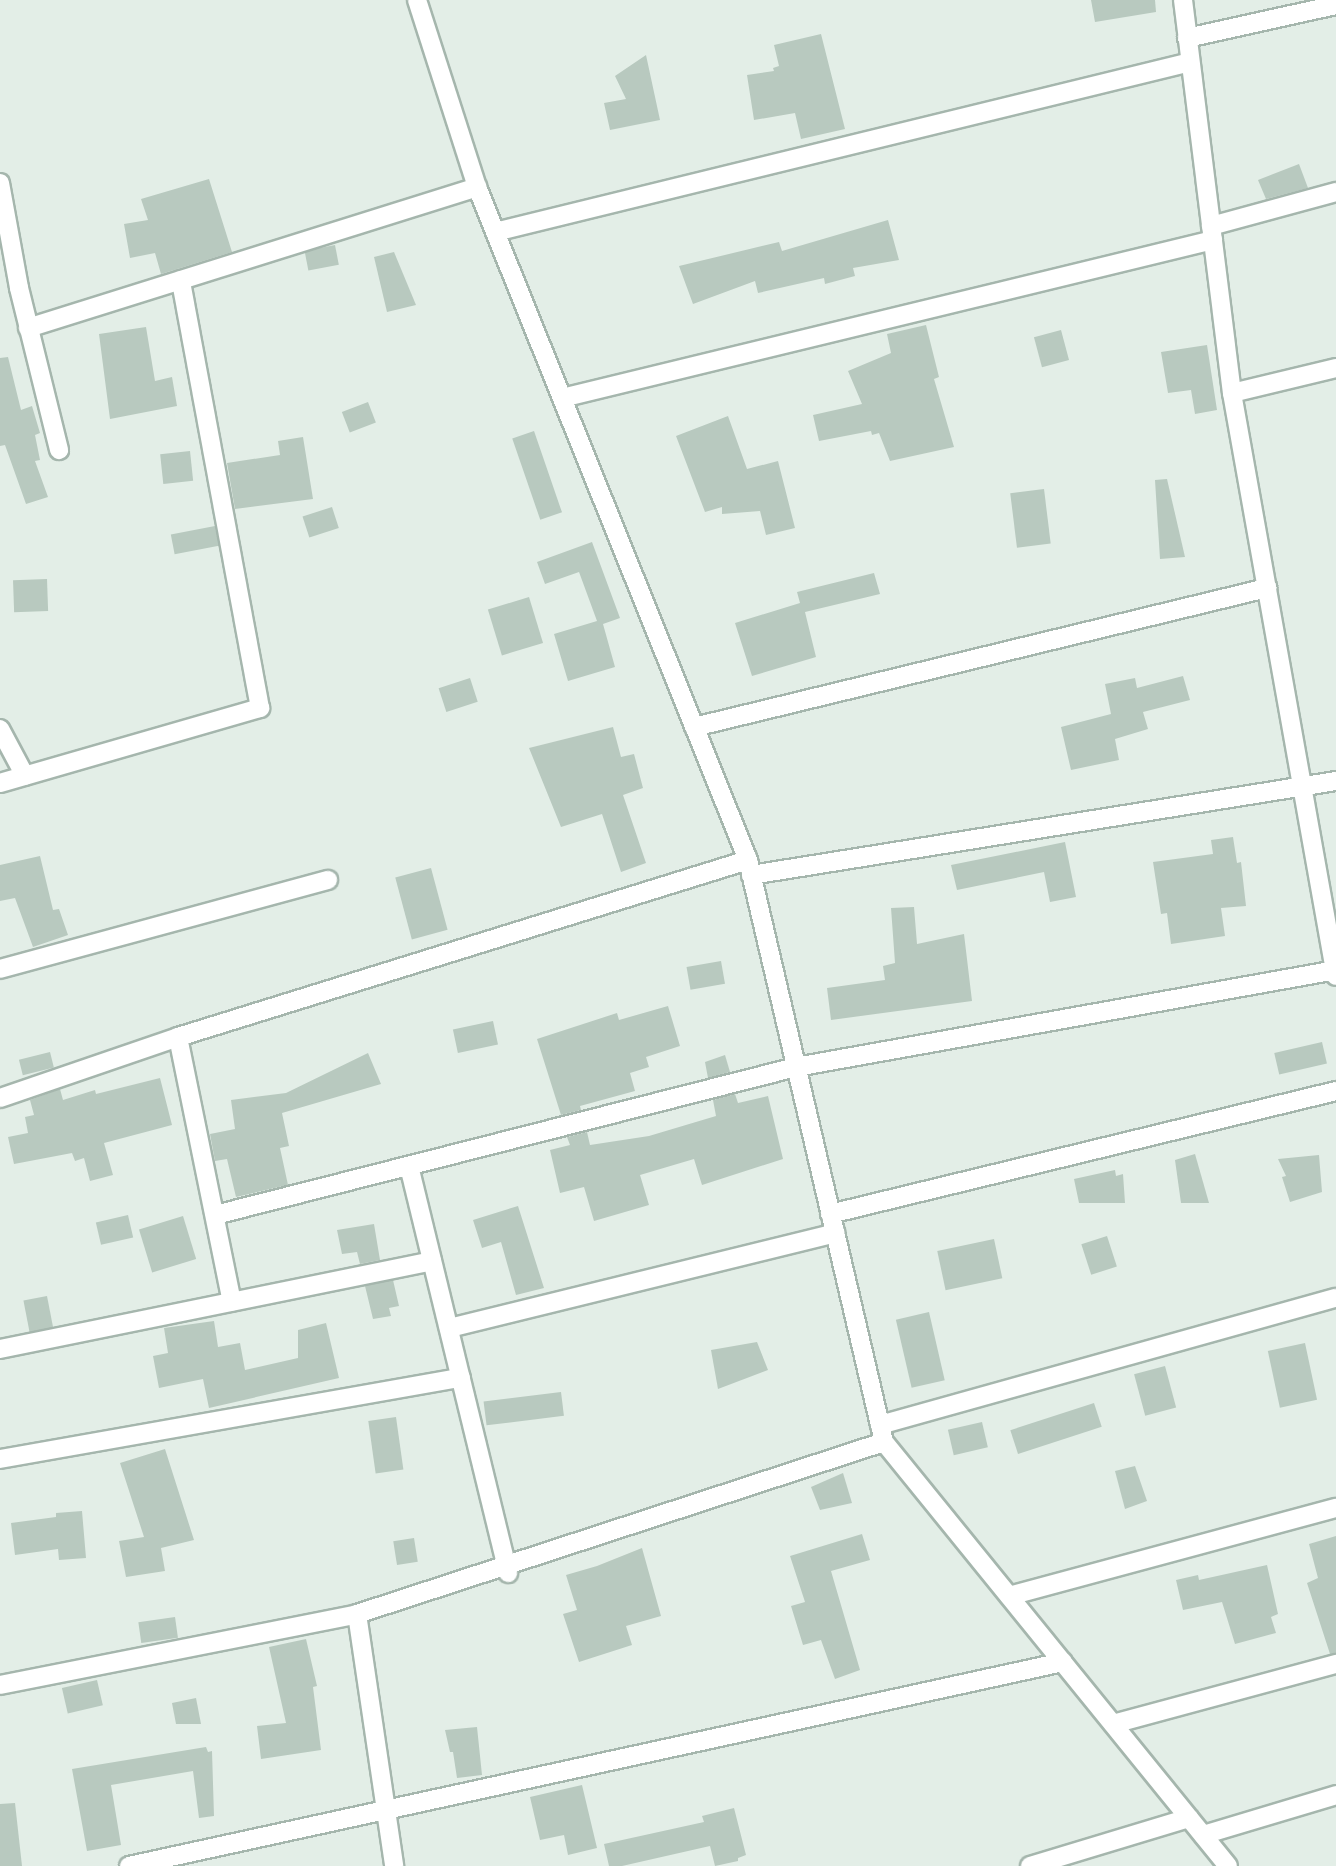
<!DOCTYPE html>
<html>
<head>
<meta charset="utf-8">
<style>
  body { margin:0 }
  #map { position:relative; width:1336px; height:1866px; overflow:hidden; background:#e3eee7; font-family:"Source Sans 3",sans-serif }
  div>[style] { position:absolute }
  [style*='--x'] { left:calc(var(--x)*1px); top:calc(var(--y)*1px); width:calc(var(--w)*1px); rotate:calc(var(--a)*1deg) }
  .building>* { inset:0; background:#b8c9bf; transform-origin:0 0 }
  .roads { filter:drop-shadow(2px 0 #a5b6ad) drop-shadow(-2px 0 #a5b6ad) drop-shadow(0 2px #a5b6ad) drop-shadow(0 -2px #a5b6ad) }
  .street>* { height:18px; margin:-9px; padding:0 9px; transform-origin:9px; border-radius:9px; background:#fff }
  span { translate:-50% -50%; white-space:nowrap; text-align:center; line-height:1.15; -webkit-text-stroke:4.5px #f4faf6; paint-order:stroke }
</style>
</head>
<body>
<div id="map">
  <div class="building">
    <div style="clip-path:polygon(1091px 0,1155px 0,1156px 12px,1095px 22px)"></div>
    <div style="clip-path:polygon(821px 34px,845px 129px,801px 139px,795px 113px,754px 120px,747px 75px,774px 71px,773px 68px,779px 66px,774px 45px)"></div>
    <div style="clip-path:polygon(646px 55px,660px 120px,610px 130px,604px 103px,626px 99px,615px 76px)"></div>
    <div style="clip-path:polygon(1299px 164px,1308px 188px,1266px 199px,1258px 180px)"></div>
    <div style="clip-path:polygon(209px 179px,232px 252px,161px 274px,155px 253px,130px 258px,124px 224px,148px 220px,141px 199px)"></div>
    <div style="clip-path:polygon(888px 220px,899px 260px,853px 268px,855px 276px,825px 284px,824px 278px,758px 293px,755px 281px,693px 304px,679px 266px,779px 242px,782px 251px)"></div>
    <div style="left:335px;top:245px;width:20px;height:31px;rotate:79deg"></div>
    <div style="clip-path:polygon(394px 252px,416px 305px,387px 312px,374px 257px)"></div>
    <div style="clip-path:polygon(926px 325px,939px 377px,934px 379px,954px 447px,890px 461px,879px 433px,872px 435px,871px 431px,819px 441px,813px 415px,862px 404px,848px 371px,891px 353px,887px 334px)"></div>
    <div style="clip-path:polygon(146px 327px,155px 381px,172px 377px,177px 406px,110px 419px,99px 334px)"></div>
    <div style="left:1061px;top:330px;width:31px;height:28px;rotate:75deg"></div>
    <div style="clip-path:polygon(1207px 345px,1217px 410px,1195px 414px,1191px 390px,1168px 393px,1161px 352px)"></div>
    <div style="clip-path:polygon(8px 357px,21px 410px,32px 406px,40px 433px,35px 435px,40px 460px,35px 461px,48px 497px,26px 504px,5px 445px,0 446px,0 358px)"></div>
    <div style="left:368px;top:402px;width:22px;height:28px;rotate:69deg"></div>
    <div style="clip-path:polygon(728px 416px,747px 469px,778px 461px,795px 528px,766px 535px,760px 511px,722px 514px,722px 507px,705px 512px,676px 436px)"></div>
    <div style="left:534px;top:431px;width:86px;height:23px;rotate:71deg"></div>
    <div style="clip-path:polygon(303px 437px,313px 499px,235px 509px,227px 463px,280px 455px,278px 441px)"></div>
    <div style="left:190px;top:451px;width:30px;height:30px;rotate:84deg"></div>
    <div style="clip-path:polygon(1167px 479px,1185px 557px,1160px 559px,1155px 480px)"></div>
    <div style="left:1044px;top:489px;width:55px;height:34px;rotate:83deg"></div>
    <div style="left:332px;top:507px;width:22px;height:31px;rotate:72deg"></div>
    <div style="left:215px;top:526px;width:20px;height:45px;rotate:79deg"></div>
    <div style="clip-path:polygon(592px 542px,620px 618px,603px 624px,615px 667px,568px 681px,554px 634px,597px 621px,579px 572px,545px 584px,537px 562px)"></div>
    <div style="clip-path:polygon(874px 573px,880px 594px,805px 612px,816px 657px,752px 676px,735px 623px,800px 603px,797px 592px)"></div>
    <div style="left:47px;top:579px;width:32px;height:34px;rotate:88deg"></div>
    <div style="left:529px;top:597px;width:48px;height:43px;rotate:73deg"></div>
    <div style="clip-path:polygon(1183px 676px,1190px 700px,1143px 712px,1148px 729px,1115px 739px,1119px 760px,1071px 770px,1061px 727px,1111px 714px,1105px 684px,1135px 678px,1137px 688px)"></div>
    <div style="left:470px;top:678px;width:25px;height:33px;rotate:72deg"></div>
    <div style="clip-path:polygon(613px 727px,621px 757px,634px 754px,643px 788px,623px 795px,646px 863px,621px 872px,602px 814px,561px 827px,529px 748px)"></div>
    <div style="clip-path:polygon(1233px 837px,1237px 863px,1241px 862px,1246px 906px,1221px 908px,1225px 936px,1171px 944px,1167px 913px,1161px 914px,1153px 862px,1213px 854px,1211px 840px)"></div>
    <div style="clip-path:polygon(1065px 842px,1076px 897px,1050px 902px,1044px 872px,957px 890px,951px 865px)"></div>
    <div style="clip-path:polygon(40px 856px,53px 910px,59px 909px,68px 935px,33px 947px,15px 898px,0 901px,0 865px)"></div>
    <div style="left:431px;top:868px;width:64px;height:37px;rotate:75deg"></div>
    <div style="clip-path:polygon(914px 907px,917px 944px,964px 934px,972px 1001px,831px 1020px,827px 988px,885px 980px,883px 966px,895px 963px,891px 908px)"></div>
    <div style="left:721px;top:961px;width:23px;height:35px;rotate:80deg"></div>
    <div style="clip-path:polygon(668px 1006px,680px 1046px,646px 1057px,649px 1067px,630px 1073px,635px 1091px,580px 1106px,581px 1110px,561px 1115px,537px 1039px,617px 1013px,619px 1020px)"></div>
    <div style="left:493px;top:1021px;width:24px;height:41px;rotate:78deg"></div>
    <div style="left:1322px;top:1042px;width:22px;height:49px;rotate:77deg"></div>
    <div style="left:50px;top:1052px;width:16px;height:32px;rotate:76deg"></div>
    <div style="clip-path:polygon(368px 1053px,381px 1084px,282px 1113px,289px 1146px,280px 1148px,288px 1185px,236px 1197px,227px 1159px,215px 1161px,210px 1134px,235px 1129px,231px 1100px,286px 1093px)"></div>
    <div style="clip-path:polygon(725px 1055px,730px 1072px,708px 1078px,705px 1062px)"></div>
    <div style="clip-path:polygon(160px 1078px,172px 1125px,104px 1143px,113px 1175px,90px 1181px,84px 1158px,75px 1161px,72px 1153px,14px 1164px,8px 1137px,28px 1133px,25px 1117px,34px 1115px,30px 1100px,60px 1089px,63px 1100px,95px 1090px,96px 1094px)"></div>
    <div style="clip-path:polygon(735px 1094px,738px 1103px,768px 1096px,783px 1159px,702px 1185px,694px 1159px,640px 1175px,649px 1205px,594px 1221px,584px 1187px,560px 1193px,550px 1150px,570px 1145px,567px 1137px,587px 1132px,590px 1145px,649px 1136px,716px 1116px,713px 1100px)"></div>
    <div style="clip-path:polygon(1195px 1154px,1209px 1203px,1181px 1203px,1175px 1160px)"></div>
    <div style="clip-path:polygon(1319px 1155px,1322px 1192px,1290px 1202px,1282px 1177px,1286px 1176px,1278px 1159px)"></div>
    <div style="clip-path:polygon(1115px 1170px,1116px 1176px,1123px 1174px,1125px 1203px,1079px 1203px,1074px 1179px)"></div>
    <div style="clip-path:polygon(518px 1206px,544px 1288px,516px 1295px,501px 1242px,482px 1248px,473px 1220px)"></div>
    <div style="left:128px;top:1215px;width:23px;height:33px;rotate:77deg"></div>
    <div style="left:183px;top:1216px;width:45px;height:46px;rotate:73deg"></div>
    <div style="clip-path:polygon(374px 1224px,380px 1260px,360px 1264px,357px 1252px,342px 1254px,337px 1230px)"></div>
    <div style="left:1107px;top:1236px;width:32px;height:27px;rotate:72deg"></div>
    <div style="left:994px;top:1239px;width:40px;height:58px;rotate:78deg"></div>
    <div style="clip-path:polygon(393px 1280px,399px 1306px,389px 1308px,391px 1316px,373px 1319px,365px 1286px)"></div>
    <div style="left:47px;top:1296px;width:32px;height:24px;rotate:79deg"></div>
    <div style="left:929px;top:1312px;width:70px;height:34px;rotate:77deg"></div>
    <div style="clip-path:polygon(214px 1321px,218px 1347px,240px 1343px,245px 1370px,298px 1358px,298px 1330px,326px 1323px,339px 1378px,209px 1408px,203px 1379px,159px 1388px,153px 1356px,168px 1353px,164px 1328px)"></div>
    <div style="clip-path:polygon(757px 1342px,768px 1370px,718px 1389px,711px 1350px)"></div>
    <div style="left:1305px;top:1343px;width:58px;height:38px;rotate:78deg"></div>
    <div style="left:1165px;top:1366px;width:43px;height:32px;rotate:75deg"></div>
    <div style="left:561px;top:1392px;width:24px;height:78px;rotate:83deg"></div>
    <div style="left:1094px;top:1403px;width:25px;height:88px;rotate:72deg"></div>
    <div style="left:396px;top:1417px;width:53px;height:28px;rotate:82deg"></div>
    <div style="left:982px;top:1422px;width:26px;height:35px;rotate:77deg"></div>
    <div style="clip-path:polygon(165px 1449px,194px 1540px,161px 1548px,165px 1571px,126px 1577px,119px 1541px,144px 1537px,120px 1463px)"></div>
    <div style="clip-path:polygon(1135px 1466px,1147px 1501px,1125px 1509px,1115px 1471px)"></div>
    <div style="clip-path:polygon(843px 1473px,852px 1503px,820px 1510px,811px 1487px)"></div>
    <div style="clip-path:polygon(82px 1511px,86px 1558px,59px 1560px,58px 1549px,15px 1555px,11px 1523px,56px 1517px,56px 1513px)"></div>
    <div style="clip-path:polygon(862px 1534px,870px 1560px,831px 1571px,860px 1670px,835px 1679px,821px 1640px,803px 1645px,791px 1606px,805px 1602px,790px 1556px)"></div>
    <div style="clip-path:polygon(1336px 1536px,1336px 1653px,1330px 1654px,1307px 1583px,1318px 1578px,1309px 1544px)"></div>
    <div style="left:414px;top:1538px;width:24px;height:21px;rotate:81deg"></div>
    <div style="clip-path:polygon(642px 1548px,661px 1616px,626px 1626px,632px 1645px,579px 1662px,563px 1614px,577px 1610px,566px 1575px,597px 1566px)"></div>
    <div style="clip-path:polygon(1267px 1565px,1278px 1614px,1271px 1617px,1276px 1633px,1235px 1644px,1222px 1602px,1183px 1610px,1176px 1580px,1198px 1575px,1199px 1580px)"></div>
    <div style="left:175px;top:1617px;width:21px;height:37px;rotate:82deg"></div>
    <div style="clip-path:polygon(306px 1639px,317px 1686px,313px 1687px,321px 1750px,261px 1759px,257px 1726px,286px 1723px,269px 1647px)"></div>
    <div style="left:97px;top:1680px;width:26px;height:36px;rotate:77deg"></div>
    <div style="clip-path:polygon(196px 1698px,201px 1724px,176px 1724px,172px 1703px)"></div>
    <div style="clip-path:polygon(477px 1727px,482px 1775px,457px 1778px,453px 1752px,450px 1752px,445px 1730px)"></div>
    <div style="clip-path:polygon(206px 1747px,208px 1752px,212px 1751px,214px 1816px,199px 1818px,193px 1771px,111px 1785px,121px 1845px,87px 1851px,72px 1769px)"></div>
    <div style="clip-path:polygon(582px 1785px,597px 1848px,568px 1855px,564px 1835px,540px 1840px,530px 1797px)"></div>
    <div style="clip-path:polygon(15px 1803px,22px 1866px,0 1866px,0 1804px)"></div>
    <div style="clip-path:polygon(734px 1808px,746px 1855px,738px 1858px,738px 1861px,715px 1866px,710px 1846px,622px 1866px,609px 1866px,604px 1844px,704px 1822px,702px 1816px)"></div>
  </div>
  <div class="roads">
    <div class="street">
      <div style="--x:417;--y:0;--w:196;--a:72.2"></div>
      <div style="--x:477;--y:187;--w:726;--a:68.07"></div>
      <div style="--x:1183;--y:0;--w:396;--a:82.9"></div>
      <div style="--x:1232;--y:393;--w:592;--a:79.89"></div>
      <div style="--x:1187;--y:38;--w:153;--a:-12.5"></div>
      <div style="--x:0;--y:183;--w:107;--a:79.7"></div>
      <div style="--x:19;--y:288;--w:167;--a:76.1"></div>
      <div style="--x:1211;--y:226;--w:130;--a:-15.2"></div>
      <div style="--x:495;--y:232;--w:715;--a:-13.74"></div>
      <div style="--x:28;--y:328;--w:471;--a:-17.4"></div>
      <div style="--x:1232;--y:393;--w:107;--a:-13.5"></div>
      <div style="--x:562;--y:398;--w:670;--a:-13.64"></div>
      <div style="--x:694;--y:727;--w:590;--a:-13.64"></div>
      <div style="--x:0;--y:729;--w:53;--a:62"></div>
      <div style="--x:0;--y:783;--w:271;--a:-16.1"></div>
      <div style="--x:260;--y:708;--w:435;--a:-100.5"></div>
      <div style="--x:751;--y:875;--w:593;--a:-9.13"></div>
      <div style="--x:0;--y:969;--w:340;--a:-15.2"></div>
      <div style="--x:178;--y:1037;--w:270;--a:78.5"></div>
      <div style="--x:0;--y:1098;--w:188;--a:-18.9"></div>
      <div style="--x:178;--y:1037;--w:597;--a:-17.25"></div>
      <div style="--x:748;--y:860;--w:598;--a:76.85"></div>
      <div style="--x:884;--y:1442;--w:546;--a:50.95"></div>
      <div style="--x:409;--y:1166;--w:419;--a:76.3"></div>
      <div style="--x:830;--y:1214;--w:521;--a:-13.66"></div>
      <div style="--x:215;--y:1215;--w:600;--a:-14.29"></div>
      <div style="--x:796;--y:1067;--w:549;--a:-10.18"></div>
      <div style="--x:449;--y:1328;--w:398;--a:-13.8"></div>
      <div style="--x:0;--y:1349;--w:441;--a:-11.5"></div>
      <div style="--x:880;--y:1425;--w:473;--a:-15.6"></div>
      <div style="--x:0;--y:1459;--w:468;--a:-10"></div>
      <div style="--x:1009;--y:1596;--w:339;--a:-15.1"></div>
      <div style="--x:357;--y:1614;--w:255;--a:81.6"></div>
      <div style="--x:0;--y:1685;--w:364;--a:-11.2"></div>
      <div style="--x:357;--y:1614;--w:554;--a:-18.08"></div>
      <div style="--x:1113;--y:1724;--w:231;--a:-15.1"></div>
      <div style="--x:1203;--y:1835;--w:139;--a:-16.7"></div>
      <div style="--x:129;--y:1866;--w:956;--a:-12.32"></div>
      <div style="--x:1030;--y:1866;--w:166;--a:-16.8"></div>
    </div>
  </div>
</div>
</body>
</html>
